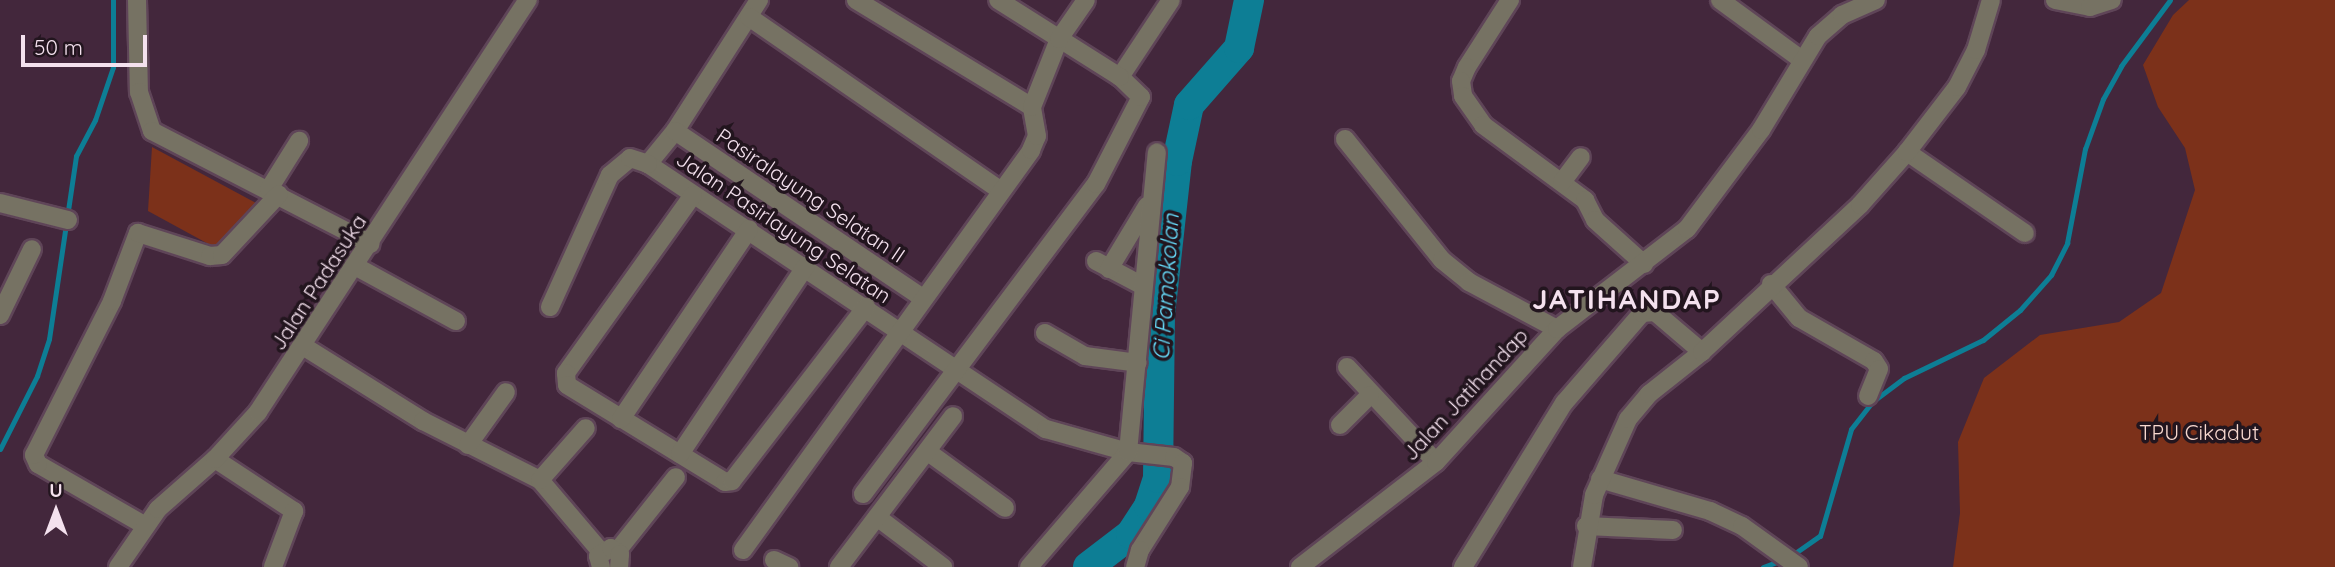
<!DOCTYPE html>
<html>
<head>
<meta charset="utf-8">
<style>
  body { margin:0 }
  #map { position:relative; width:2335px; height:567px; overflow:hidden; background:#43273c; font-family:Quicksand,sans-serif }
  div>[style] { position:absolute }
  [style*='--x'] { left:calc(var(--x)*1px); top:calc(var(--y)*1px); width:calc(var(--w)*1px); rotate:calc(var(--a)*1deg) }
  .green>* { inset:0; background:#7c311a }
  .stream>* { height:5px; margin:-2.5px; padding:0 2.5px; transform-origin:2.5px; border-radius:2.5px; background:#0d7e95 }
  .river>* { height:30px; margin:-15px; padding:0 15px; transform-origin:15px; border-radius:15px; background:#0d7e95 }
  .roads { filter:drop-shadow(2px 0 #5f4558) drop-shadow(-2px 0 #5f4558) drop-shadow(0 2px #5f4558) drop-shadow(0 -2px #5f4558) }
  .minor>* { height:18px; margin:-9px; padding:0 9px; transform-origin:9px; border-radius:9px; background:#767263 }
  span { translate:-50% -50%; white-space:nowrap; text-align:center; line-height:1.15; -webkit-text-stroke:7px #22151e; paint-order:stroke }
  .street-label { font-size:21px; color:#f4e1ee }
  .park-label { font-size:21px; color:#f8d8cf }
  .water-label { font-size:23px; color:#67dcfa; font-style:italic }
  .district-label { font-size:28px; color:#f4e1ee; font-weight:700; letter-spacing:2px }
  .north { position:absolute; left:21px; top:476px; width:70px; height:70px; -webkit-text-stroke:5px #22151e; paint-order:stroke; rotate:0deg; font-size:19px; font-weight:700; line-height:28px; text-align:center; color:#f4e1ee }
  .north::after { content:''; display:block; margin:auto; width:24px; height:32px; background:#f4e1ee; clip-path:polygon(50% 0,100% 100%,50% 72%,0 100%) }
  .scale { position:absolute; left:21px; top:35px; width:126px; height:32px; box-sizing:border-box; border:4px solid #f4e1ee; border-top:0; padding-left:9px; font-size:21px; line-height:24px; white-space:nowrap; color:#f4e1ee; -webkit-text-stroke:5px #22151e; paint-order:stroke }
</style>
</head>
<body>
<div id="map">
  <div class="green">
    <div style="clip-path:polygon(2189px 0,2335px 0,2335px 567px,1953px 567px,1960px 513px,1958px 442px,1984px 378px,2040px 335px,2119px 322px,2161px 293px,2195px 190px,2185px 148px,2158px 107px,2143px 65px,2173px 15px)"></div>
    <div style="clip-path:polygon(152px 147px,258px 204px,214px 247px,148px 211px)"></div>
  </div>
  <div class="stream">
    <div style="--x:0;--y:449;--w:82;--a:-63.1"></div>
    <div style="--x:37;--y:376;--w:39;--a:-72"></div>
    <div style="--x:49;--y:339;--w:185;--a:-81.6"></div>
    <div style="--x:76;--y:156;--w:41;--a:-62.2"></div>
    <div style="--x:95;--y:120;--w:56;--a:-71.2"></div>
    <div style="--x:113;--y:67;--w:67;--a:-90"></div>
    <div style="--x:1763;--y:567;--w:27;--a:-20"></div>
    <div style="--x:1788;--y:558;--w:39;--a:-35"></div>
    <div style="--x:1820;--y:536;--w:111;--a:-73.8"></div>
    <div style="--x:1851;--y:429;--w:34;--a:-52"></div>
    <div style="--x:1872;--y:402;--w:40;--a:-37"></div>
    <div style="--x:1904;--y:378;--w:88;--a:-25.7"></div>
    <div style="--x:1983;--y:340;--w:48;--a:-39"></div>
    <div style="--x:2020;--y:310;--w:47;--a:-48.5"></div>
    <div style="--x:2051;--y:275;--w:36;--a:-63"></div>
    <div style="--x:2067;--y:243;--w:96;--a:-79.2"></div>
    <div style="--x:2085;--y:149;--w:53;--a:-70.2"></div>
    <div style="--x:2103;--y:99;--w:38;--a:-61"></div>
    <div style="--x:2121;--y:66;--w:82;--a:-53.4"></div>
  </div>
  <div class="river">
    <div style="--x:1088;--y:567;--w:54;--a:-37.5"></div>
    <div style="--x:1131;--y:534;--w:33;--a:-57"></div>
    <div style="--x:1149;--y:506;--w:29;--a:-72"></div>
    <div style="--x:1158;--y:478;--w:163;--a:-89.3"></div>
    <div style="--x:1160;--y:315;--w:155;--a:-83.7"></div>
    <div style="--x:1177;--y:161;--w:57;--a:-77.9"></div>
    <div style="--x:1189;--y:105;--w:76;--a:-48.7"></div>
    <div style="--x:1239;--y:48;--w:49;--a:-78.2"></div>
  </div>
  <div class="roads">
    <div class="minor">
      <div style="--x:137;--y:0;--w:92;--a:88.8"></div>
      <div style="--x:139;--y:92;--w:41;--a:71.6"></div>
      <div style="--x:152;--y:131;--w:246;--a:27.3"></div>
      <div style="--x:759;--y:0;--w:156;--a:122.7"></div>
      <div style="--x:675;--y:131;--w:43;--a:129.3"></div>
      <div style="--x:648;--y:164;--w:478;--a:33.7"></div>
      <div style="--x:1046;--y:429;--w:85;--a:15.7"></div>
      <div style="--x:1128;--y:452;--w:46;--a:6.2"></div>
      <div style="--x:1174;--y:457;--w:11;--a:34"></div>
      <div style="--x:1183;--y:463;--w:24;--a:97"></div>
      <div style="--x:1180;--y:487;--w:75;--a:122.4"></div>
      <div style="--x:1140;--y:550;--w:18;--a:106"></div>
      <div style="--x:856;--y:0;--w:206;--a:31.3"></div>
      <div style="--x:1510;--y:0;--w:80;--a:122.7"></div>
      <div style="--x:1467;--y:67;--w:15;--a:113"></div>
      <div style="--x:1461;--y:81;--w:15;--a:82"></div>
      <div style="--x:1463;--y:96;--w:35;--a:55"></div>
      <div style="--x:1483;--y:125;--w:127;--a:36.3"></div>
      <div style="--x:1585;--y:200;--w:22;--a:63"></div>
      <div style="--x:1595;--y:220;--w:66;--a:41.9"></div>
      <div style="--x:1720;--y:0;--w:102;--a:36.2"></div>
      <div style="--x:2055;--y:0;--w:36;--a:11"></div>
      <div style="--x:2090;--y:7;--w:23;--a:-18"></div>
      <div style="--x:749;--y:17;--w:306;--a:34.6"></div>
      <div style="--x:1120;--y:77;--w:92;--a:-56.5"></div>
      <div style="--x:675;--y:131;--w:297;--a:34"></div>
      <div style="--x:1345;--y:139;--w:155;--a:51.3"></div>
      <div style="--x:1442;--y:260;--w:35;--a:39"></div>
      <div style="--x:1469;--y:282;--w:100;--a:28.1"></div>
      <div style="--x:1907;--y:152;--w:143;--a:34.5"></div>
      <div style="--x:1562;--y:182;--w:31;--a:-53"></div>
      <div style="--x:269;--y:189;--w:57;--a:-58"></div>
      <div style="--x:693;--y:195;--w:219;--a:125.5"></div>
      <div style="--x:566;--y:373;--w:12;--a:85"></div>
      <div style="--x:567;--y:385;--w:185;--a:31.5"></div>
      <div style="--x:725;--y:482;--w:7;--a:-8"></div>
      <div style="--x:732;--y:481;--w:220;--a:-52.4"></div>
      <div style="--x:0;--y:203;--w:70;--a:14"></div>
      <div style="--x:1096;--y:261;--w:53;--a:28"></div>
      <div style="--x:355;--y:266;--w:115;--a:28.6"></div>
      <div style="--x:1109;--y:269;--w:74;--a:-58.9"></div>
      <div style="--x:1771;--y:284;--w:44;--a:50.5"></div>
      <div style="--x:1799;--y:318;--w:86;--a:29.8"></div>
      <div style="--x:1874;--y:361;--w:9;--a:58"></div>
      <div style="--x:1879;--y:369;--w:29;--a:112"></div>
      <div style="--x:550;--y:307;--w:145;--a:-65.6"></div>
      <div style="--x:610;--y:175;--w:26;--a:-40"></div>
      <div style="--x:630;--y:158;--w:19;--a:18"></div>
      <div style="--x:0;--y:315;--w:73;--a:-64.1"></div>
      <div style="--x:1045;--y:333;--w:46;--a:29.9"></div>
      <div style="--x:1085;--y:356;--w:53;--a:7.5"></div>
      <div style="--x:303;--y:346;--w:142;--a:32"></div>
      <div style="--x:423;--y:421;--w:131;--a:26.8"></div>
      <div style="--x:540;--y:480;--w:94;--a:49.7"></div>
      <div style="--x:1347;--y:367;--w:130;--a:46.9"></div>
      <div style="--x:621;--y:419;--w:229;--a:-56"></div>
      <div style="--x:1340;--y:425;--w:42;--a:-45"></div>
      <div style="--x:468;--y:445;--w:65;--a:-54.4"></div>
      <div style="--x:928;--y:452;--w:95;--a:36"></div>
      <div style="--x:680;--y:454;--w:226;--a:-56.2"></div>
      <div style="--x:215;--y:459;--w:95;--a:33.4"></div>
      <div style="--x:294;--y:511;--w:60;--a:110.6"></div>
      <div style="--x:1600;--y:479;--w:115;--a:16.2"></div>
      <div style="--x:1710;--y:511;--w:35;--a:25"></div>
      <div style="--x:1742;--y:526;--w:70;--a:35.7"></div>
      <div style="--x:540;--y:480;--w:69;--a:-48.5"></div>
      <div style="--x:863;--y:494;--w:388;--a:-53.1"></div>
      <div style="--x:1096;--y:184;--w:98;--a:-62.7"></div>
      <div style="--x:1141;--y:97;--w:29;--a:-136"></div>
      <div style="--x:1120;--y:77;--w:144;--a:-147.7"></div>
      <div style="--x:877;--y:517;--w:83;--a:37.1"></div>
      <div style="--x:144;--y:525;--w:122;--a:-150.1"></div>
      <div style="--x:38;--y:464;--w:10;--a:-114"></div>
      <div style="--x:34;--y:455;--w:173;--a:-63.1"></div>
      <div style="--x:112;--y:301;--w:73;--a:-69.1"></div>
      <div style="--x:138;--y:233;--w:76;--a:17.7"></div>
      <div style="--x:210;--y:256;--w:12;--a:-5"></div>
      <div style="--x:222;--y:255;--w:83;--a:-46.9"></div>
      <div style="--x:1586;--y:526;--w:87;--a:2.6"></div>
      <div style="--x:618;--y:550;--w:93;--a:-51.5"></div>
      <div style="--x:743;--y:550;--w:493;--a:-54.2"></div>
      <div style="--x:1031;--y:150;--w:15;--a:-67"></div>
      <div style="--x:1037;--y:136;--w:29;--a:-100"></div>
      <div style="--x:1032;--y:107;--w:73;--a:-68.3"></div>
      <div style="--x:1059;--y:39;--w:47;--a:-55.3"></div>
      <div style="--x:774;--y:560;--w:17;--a:25"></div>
      <div style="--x:118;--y:567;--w:70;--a:-55.4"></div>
      <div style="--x:158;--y:509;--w:76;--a:-41.3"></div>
      <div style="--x:215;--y:459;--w:64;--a:-47.5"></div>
      <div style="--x:258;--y:412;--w:493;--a:-56.8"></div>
      <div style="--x:601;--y:567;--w:11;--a:-105"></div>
      <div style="--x:598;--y:556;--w:15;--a:-32"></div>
      <div style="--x:611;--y:548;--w:11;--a:34"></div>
      <div style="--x:620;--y:554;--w:13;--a:94"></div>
      <div style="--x:839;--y:567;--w:189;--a:-52.9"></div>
      <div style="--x:1029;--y:567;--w:152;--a:-49.3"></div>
      <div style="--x:1128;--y:452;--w:301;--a:-84.5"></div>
      <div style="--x:1300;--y:567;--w:172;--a:-37.7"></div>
      <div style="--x:1436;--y:462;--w:180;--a:-47.7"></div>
      <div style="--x:1557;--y:329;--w:164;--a:-37.6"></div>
      <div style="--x:1687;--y:229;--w:124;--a:-53.2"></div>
      <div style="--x:1761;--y:130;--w:110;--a:-58.8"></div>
      <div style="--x:1818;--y:36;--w:32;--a:-41"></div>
      <div style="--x:1842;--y:15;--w:37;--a:-24"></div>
      <div style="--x:1463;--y:567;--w:193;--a:-58.4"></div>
      <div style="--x:1564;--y:403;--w:119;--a:-49.1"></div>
      <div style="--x:1642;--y:313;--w:13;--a:-4"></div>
      <div style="--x:1655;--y:312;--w:62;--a:40.4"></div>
      <div style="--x:1582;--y:567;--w:73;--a:-80.5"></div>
      <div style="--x:1594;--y:495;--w:83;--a:-65.9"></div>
      <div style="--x:1628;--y:419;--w:33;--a:-50"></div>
      <div style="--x:1649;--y:394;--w:68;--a:-38.4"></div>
      <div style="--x:1702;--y:352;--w:216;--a:-42.9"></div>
      <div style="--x:1860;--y:205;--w:71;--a:-48.4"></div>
      <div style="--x:1907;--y:152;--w:82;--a:-52.4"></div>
      <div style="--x:1957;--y:87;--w:42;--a:-62.8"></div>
      <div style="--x:1976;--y:50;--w:52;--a:-73.3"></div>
    </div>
  </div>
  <div class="street-label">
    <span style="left:811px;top:195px;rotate:34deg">Pasiralayung Selatan II</span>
    <span style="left:784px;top:227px;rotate:34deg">Jalan Pasirlayung Selatan</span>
    <span style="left:318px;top:282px;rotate:-57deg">Jalan Padasuka</span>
    <span style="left:1465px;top:394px;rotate:-47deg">Jalan Jatihandap</span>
  </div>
  <div class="park-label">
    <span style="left:2199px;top:432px">TPU Cikadut</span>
  </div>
  <div class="water-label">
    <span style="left:1166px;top:287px;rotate:-86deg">Ci Pamokolan</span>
  </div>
  <div class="district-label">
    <span style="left:1627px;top:299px">JATIHANDAP</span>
  </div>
  <div class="north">U</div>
  <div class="scale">50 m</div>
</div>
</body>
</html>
